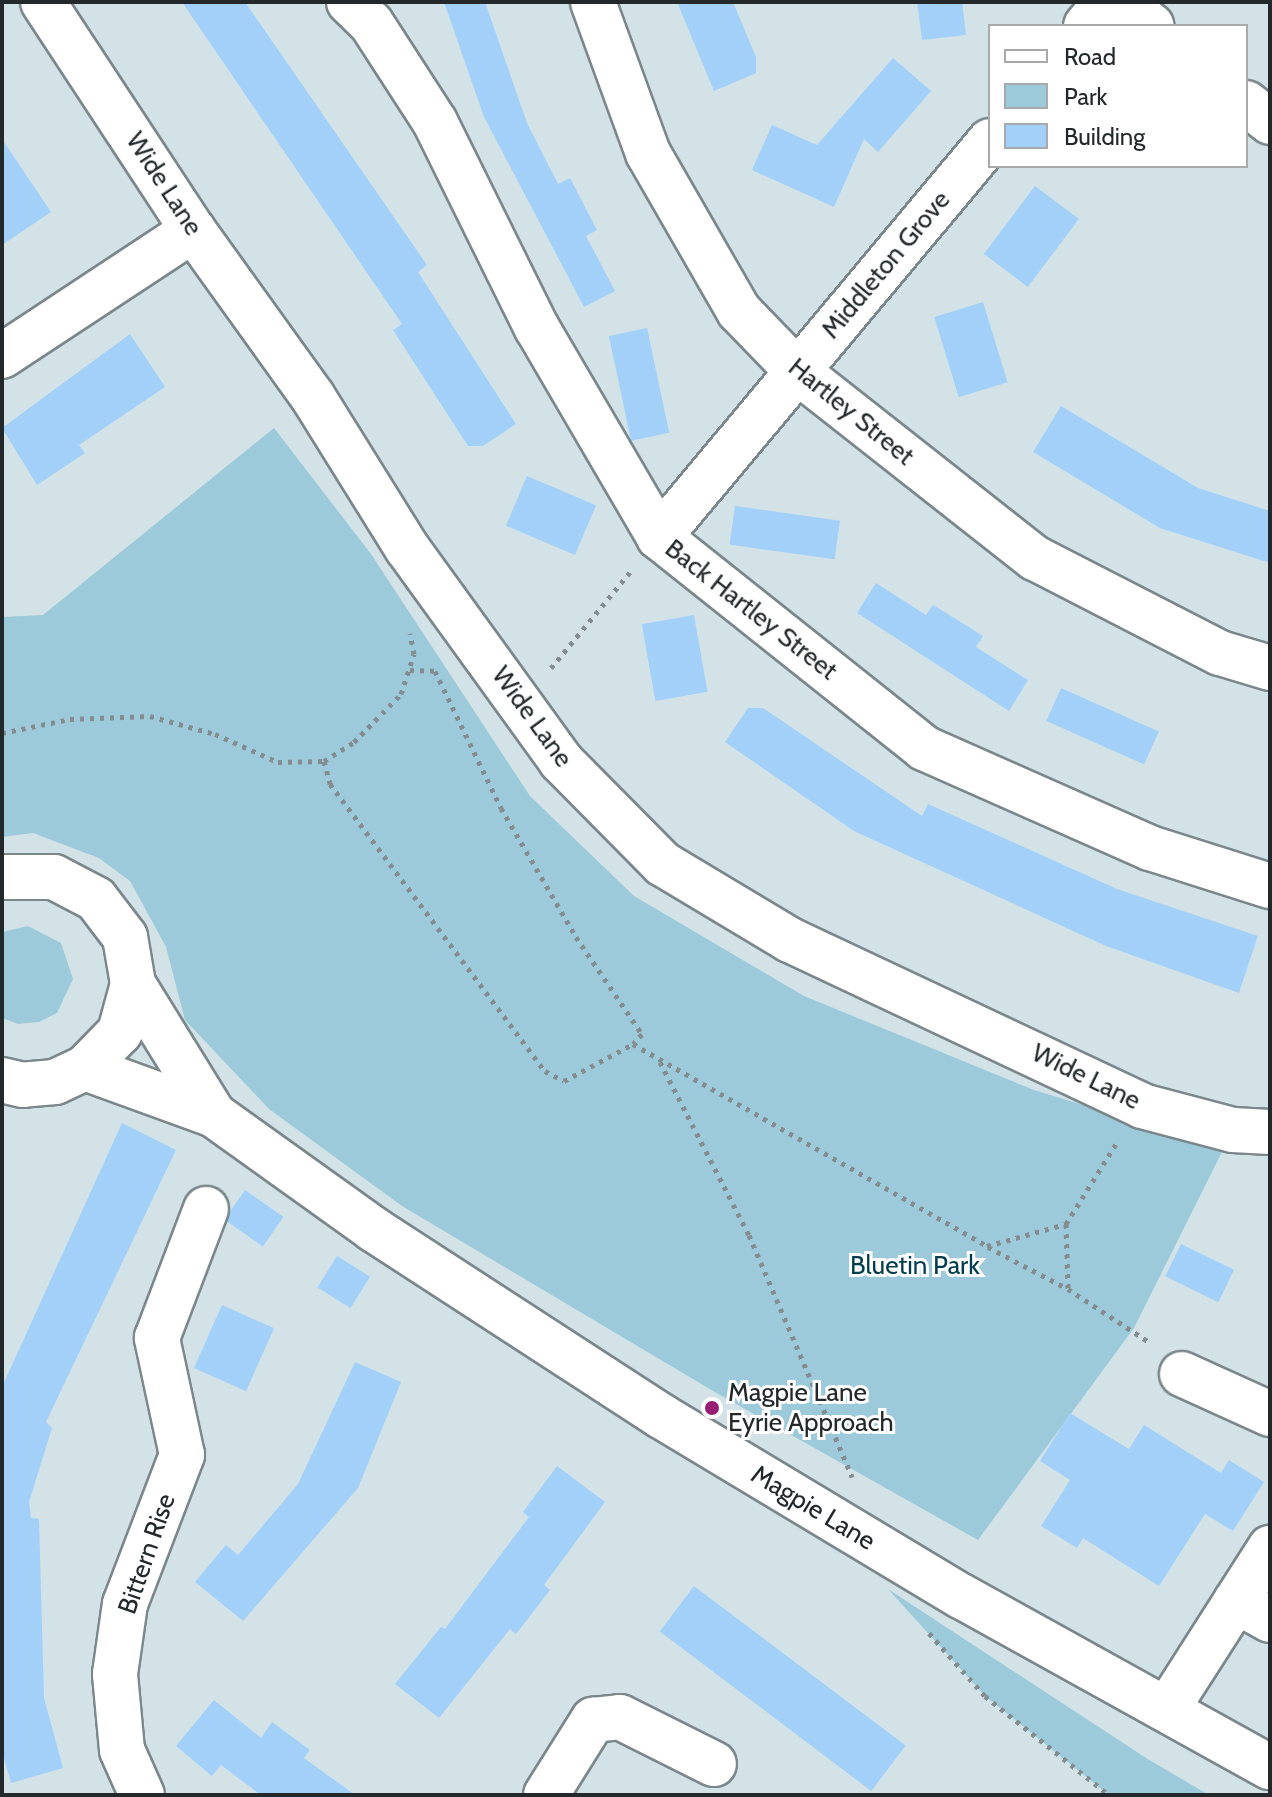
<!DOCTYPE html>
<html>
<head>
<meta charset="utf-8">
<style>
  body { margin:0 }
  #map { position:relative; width:1272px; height:1797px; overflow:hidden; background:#d3e2e7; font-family:Cabin,sans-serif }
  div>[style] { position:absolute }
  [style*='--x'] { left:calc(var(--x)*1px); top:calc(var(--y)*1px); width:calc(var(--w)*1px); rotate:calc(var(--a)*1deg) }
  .green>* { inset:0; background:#9ccadb }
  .building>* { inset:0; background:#a3d0f9; transform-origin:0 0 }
  .path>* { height:5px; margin-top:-2.5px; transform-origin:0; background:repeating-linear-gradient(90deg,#838d91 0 4px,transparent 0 10px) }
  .roads { filter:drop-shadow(2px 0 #7a878b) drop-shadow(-2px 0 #7a878b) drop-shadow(0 2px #7a878b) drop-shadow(0 -2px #7a878b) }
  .minor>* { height:44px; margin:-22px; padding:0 22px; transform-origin:22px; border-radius:22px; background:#fff }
  .dots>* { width:22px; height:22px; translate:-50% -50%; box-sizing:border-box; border:4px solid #fff; border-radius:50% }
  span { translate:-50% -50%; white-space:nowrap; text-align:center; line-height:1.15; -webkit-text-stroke:6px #fff; paint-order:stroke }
  .street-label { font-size:26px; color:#23282a }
  .park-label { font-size:26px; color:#003d4d }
  .poi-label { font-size:26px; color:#23282a }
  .left { translate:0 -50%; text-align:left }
  .frame { position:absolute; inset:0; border:4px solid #23282a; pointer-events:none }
  .legend { position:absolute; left:988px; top:24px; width:260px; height:144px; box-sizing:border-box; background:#fff; border:2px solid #a7a9aa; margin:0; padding:10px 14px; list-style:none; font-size:24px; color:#23282a }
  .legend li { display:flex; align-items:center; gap:16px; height:40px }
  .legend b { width:40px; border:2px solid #a7a9aa }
</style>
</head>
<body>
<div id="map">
  <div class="green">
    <div style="clip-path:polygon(274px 428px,371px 554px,530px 796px,634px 896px,804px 996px,1034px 1090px,1224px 1148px,1134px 1328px,978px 1540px,713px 1391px,402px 1206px,269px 1109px,185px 1020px,166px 947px,130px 881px,99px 858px,33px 833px,2px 837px,2px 617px,43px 615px)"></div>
    <div style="clip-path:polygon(28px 926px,61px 943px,73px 979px,57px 1013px,39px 1022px,18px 1024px,2px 1018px,2px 932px)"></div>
    <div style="clip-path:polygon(888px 1589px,1146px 1758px,1209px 1795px,1109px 1795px,985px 1696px)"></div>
  </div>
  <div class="building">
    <div style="clip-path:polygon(182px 2px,245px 2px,427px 265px,418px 272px,516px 424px,483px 446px,468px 446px,393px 330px,402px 324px)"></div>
    <div style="clip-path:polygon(444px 2px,485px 2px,527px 123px,558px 184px,570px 178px,597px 230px,586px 236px,615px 291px,584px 307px,484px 117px)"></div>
    <div style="clip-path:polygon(677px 2px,733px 2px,756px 57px,756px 73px,714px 91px)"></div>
    <div style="clip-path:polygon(917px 2px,962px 2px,966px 35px,922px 40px)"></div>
    <div style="clip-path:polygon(893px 58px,931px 91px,878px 152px,864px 139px,834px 207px,752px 170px,772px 125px,817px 145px)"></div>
    <div style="clip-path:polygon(2px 139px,51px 212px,2px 245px)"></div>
    <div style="left:1035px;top:186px;width:55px;height:85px;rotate:37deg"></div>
    <div style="left:983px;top:302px;width:84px;height:51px;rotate:73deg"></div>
    <div style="left:647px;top:328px;width:107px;height:39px;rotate:78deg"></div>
    <div style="clip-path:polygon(130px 334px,165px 387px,79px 445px,85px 453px,37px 485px,2px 428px)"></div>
    <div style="clip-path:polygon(1061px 406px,1198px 488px,1270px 511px,1270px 563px,1160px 528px,1033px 452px)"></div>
    <div style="left:527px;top:476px;width:75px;height:54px;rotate:23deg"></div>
    <div style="left:735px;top:506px;width:106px;height:39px;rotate:8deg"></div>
    <div style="clip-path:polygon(876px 583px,926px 615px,933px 605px,959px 621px,983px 636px,976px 647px,1028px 680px,1009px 711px,857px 613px)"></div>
    <div style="left:694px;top:615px;width:78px;height:53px;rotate:80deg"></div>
    <div style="left:1061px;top:688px;width:107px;height:36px;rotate:24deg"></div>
    <div style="clip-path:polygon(748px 708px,763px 708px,922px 816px,928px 804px,1117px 889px,1258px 936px,1239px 993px,1106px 946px,854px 831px,725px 742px)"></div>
    <div style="clip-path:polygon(122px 1123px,176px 1150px,46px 1422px,52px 1428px,29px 1502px,31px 1518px,39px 1519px,44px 1698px,63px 1768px,11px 1783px,2px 1751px,2px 1387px)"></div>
    <div style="left:245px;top:1190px;width:47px;height:36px;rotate:35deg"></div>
    <div style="left:1181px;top:1244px;width:59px;height:36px;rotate:26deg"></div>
    <div style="left:337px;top:1256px;width:39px;height:37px;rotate:32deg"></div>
    <div style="left:222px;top:1305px;width:57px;height:69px;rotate:24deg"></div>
    <div style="clip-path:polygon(355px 1362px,401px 1382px,358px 1488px,243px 1621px,195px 1582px,226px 1545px,238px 1555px,298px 1484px)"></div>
    <div style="clip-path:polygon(1070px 1413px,1129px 1449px,1144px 1425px,1221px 1473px,1229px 1460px,1264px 1482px,1233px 1531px,1205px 1514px,1159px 1586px,1083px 1538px,1077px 1548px,1041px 1526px,1070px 1480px,1040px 1461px)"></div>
    <div style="clip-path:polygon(557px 1466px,605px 1502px,544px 1585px,550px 1590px,516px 1634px,510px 1629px,439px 1718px,395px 1684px,441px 1627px,445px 1629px,529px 1517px,523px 1512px)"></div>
    <div style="left:694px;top:1586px;width:265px;height:57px;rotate:37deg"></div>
    <div style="clip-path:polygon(214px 1700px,261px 1738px,272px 1722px,310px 1750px,304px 1758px,355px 1795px,261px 1795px,221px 1765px,212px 1776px,176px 1746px)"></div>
  </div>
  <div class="path">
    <div style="--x:551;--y:668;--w:126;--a:-50.5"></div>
    <div style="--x:410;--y:670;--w:25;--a:2"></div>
    <div style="--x:435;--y:671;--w:152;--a:64.3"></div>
    <div style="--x:501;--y:808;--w:149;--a:59.8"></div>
    <div style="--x:576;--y:937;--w:117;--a:55.8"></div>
    <div style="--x:642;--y:1034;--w:13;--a:132"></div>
    <div style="--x:2;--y:733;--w:69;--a:-11.6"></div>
    <div style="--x:70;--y:719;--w:80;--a:-2.1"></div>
    <div style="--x:150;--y:716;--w:67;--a:15.5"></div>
    <div style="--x:215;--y:734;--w:69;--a:24"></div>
    <div style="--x:278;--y:762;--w:46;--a:-1.2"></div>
    <div style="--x:324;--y:761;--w:36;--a:-32"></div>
    <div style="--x:354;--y:742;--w:67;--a:-45.6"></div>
    <div style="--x:401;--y:694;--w:42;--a:-72"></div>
    <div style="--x:414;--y:654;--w:21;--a:-101"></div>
    <div style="--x:324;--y:761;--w:24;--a:75"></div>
    <div style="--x:330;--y:784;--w:359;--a:53.2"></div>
    <div style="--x:545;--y:1071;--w:21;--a:28"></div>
    <div style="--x:564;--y:1081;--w:78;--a:-28.2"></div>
    <div style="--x:633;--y:1044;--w:408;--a:29.7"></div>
    <div style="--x:987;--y:1246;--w:82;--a:-15.6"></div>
    <div style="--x:1066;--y:1224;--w:65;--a:88.2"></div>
    <div style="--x:1068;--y:1289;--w:97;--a:33.2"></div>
    <div style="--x:660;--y:1062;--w:195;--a:62.8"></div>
    <div style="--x:749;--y:1235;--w:263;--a:66.9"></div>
    <div style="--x:1066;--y:1224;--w:94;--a:-58"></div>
    <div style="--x:988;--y:1247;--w:90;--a:27.7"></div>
    <div style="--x:929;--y:1633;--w:84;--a:48.4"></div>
    <div style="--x:985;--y:1696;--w:159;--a:38.6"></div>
  </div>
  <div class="roads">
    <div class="minor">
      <div style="--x:43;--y:2;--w:273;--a:56.7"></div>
      <div style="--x:193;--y:230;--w:206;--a:54.3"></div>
      <div style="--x:313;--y:397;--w:178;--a:58.1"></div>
      <div style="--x:407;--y:548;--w:263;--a:54.1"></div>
      <div style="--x:561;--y:761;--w:145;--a:45.3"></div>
      <div style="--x:663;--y:864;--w:148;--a:30.9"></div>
      <div style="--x:790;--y:940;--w:389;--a:25.2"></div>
      <div style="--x:1142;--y:1106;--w:94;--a:14.8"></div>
      <div style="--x:1233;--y:1130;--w:37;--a:3"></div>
      <div style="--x:349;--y:2;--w:30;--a:44"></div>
      <div style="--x:371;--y:23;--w:118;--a:57.1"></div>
      <div style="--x:435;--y:122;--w:230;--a:63.7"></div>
      <div style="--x:537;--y:328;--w:242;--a:59.7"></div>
      <div style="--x:659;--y:537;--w:339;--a:38.5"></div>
      <div style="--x:924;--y:748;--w:247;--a:23.9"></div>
      <div style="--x:1150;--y:848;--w:126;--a:17.6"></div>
      <div style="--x:593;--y:2;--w:161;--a:70"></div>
      <div style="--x:648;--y:153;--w:182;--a:60.1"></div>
      <div style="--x:739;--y:311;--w:83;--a:46"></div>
      <div style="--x:797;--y:371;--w:303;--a:38.2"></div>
      <div style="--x:1035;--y:558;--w:208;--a:27.2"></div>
      <div style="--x:1220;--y:653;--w:52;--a:16.7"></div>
      <div style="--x:1122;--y:2;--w:38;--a:39"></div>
      <div style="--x:1086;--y:26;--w:31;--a:-50"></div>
      <div style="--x:1246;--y:103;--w:31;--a:38"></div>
      <div style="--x:2;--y:356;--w:229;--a:-33.4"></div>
      <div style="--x:659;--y:537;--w:516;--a:-50.11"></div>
      <div style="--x:2;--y:877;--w:52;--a:0"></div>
      <div style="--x:54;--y:877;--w:47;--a:27.6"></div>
      <div style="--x:96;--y:899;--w:48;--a:52.7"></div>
      <div style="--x:125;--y:937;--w:48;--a:80.3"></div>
      <div style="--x:133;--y:984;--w:50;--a:105.2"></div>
      <div style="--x:120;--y:1032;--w:50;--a:134.2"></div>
      <div style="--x:85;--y:1068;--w:33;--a:155"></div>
      <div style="--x:55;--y:1082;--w:32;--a:175"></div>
      <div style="--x:23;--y:1085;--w:22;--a:-167"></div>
      <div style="--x:133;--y:984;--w:154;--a:58.3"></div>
      <div style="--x:85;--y:1068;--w:137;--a:20"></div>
      <div style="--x:214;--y:1115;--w:196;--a:35.6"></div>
      <div style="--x:373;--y:1229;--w:343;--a:33"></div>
      <div style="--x:661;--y:1416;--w:350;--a:31"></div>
      <div style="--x:961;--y:1596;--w:353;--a:29"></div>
      <div style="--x:1182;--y:1374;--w:97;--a:24.4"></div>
      <div style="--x:1236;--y:1601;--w:39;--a:29"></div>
      <div style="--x:1169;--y:1706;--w:188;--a:-57.4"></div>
      <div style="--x:142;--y:1795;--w:49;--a:-114"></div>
      <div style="--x:122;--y:1750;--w:76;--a:-95.3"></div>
      <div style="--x:115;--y:1674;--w:71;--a:-81.9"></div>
      <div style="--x:125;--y:1604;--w:160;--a:-69.1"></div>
      <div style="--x:182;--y:1455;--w:120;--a:-102.1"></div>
      <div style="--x:157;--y:1338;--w:138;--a:-69.2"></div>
      <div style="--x:546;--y:1795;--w:89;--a:-57.9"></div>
      <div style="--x:593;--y:1720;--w:27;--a:-6"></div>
      <div style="--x:620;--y:1717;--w:105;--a:26.6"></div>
    </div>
  </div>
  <div class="dots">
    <div style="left:712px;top:1408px;background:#991d75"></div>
  </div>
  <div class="street-label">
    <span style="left:164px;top:184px;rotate:57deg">Wide Lane</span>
    <span style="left:886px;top:265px;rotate:-50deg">Middleton Grove</span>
    <span style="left:851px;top:412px;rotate:39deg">Hartley Street</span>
    <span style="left:751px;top:610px;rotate:38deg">Back Hartley Street</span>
    <span style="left:532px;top:717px;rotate:54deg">Wide Lane</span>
    <span style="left:1086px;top:1077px;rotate:26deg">Wide Lane</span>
    <span style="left:813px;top:1508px;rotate:31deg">Magpie Lane</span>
    <span style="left:147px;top:1554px;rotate:-71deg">Bittern Rise</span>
  </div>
  <div class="park-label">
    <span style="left:915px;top:1266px">Bluetin Park</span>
  </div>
  <div class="poi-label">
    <span class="left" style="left:728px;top:1408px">Magpie Lane<br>Eyrie Approach</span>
  </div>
  <div class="frame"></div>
  <ul class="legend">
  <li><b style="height:10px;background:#fff"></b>Road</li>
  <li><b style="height:22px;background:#9ccadb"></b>Park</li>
  <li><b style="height:22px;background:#a3d0f9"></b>Building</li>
  </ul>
</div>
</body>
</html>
